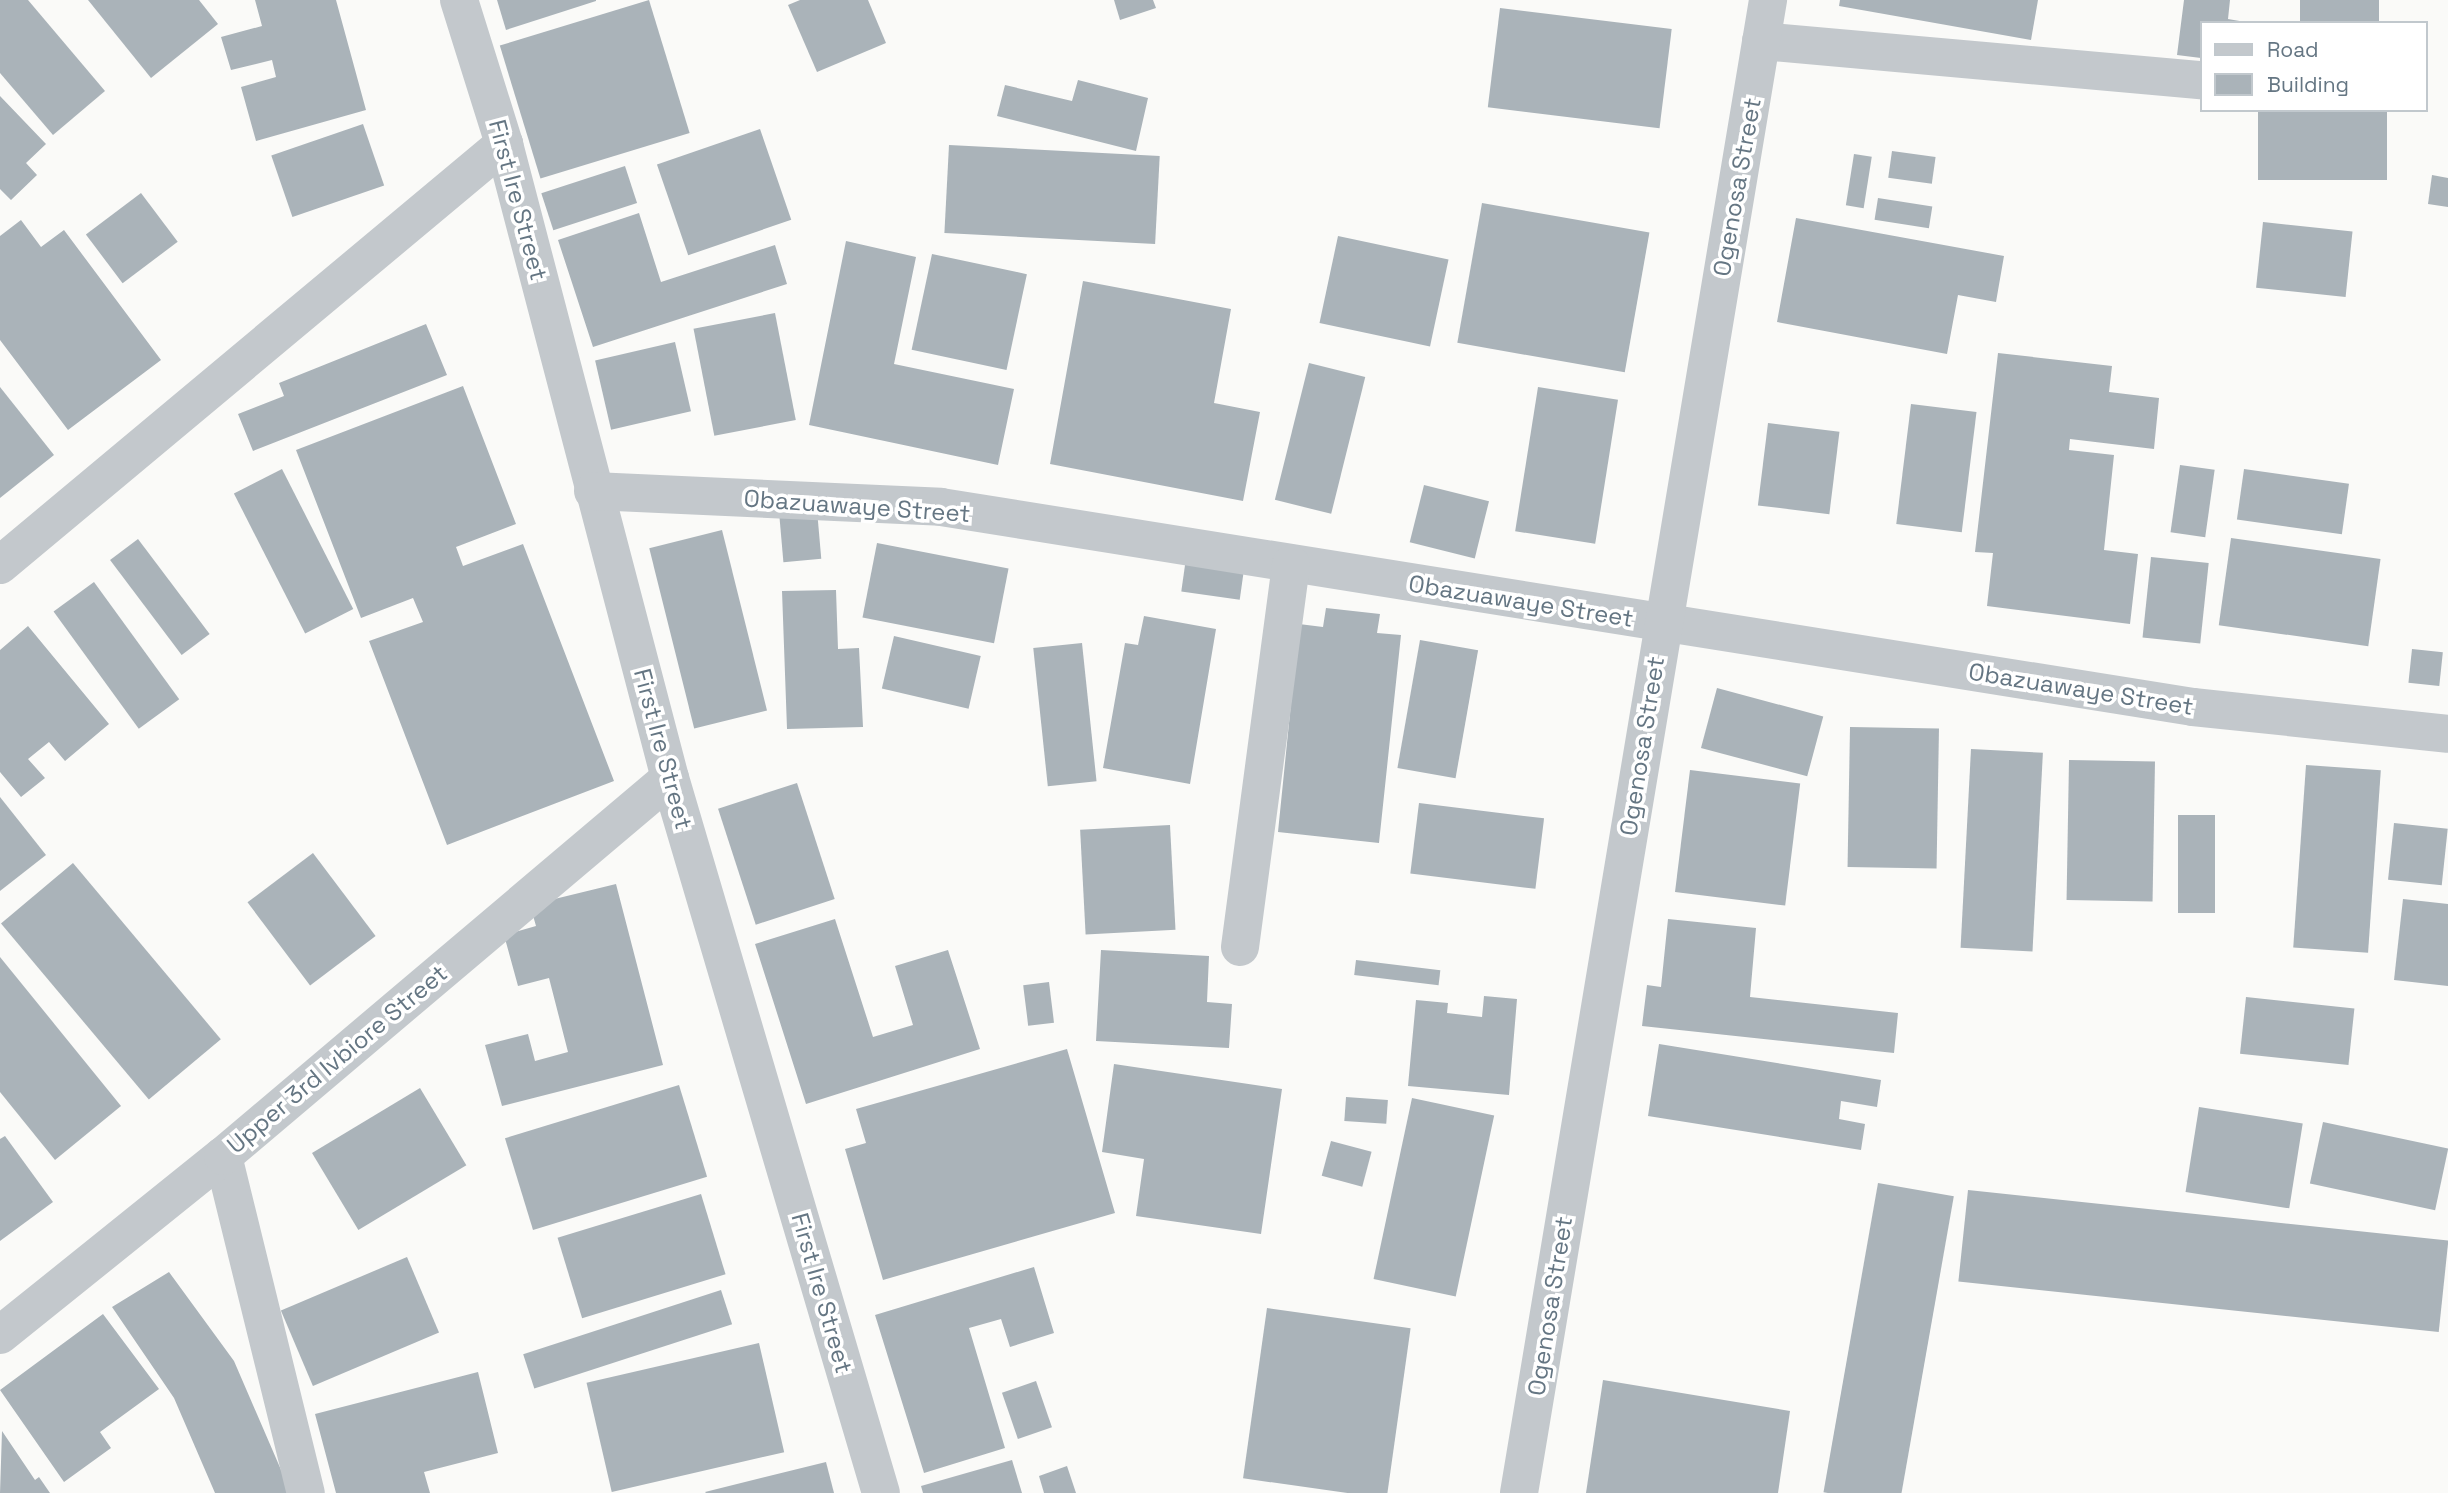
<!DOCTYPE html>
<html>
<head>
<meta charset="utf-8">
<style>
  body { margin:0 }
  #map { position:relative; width:2448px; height:1493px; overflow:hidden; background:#fafaf8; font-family:"Space Grotesk",sans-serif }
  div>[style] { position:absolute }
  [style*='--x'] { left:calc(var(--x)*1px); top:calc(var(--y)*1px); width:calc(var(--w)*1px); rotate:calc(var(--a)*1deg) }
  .building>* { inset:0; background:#aab3b9; transform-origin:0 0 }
  .minor>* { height:38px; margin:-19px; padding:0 19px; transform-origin:19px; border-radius:19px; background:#c3c8cc }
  span { translate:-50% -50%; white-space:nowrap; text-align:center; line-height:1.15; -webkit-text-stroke:7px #fff; paint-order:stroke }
  .street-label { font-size:24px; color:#657683 }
  .legend { position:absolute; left:2200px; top:21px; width:228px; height:91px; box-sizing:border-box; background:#fff; border:2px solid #c1c8cd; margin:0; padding:9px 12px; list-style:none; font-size:21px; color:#657683 }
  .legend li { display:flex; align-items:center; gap:14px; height:35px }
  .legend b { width:35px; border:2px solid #c1c8cd }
</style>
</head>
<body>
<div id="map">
  <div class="building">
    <div style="clip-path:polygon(0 0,28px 0,105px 91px,53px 135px,0 73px)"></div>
    <div style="clip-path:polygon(88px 0,199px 0,218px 24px,151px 78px)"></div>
    <div style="clip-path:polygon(255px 0,336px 0,366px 110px,256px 141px,241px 87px,276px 77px,272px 60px,231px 70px,221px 37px,262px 26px)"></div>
    <div style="clip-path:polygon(497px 0,596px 0,596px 1px,506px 30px)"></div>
    <div style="left:649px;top:0;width:139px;height:156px;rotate:73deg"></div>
    <div style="clip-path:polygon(800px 0,868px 0,886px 43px,817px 72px,788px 5px)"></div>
    <div style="clip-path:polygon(1114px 0,1153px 0,1156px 8px,1120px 20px)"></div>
    <div style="clip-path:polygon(1840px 0,2038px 0,2031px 40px,1839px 6px)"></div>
    <div style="clip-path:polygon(2184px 0,2230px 0,2228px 19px,2251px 23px,2201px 23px,2201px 58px,2177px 55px)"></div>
    <div style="left:2300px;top:0;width:79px;height:23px"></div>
    <div style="left:1500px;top:8px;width:173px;height:100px;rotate:7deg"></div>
    <div style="clip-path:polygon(1078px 80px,1148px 98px,1136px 151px,997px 116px,1005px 85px,1072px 101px)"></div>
    <div style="clip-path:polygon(0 96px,46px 144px,26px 163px,37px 175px,11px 200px,0 189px)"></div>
    <div style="left:2258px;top:110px;width:129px;height:70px"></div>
    <div style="left:363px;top:124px;width:65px;height:97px;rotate:71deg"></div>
    <div style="left:760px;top:129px;width:96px;height:109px;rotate:71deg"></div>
    <div style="left:949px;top:145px;width:211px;height:88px;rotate:3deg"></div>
    <div style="left:1892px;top:151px;width:44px;height:27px;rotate:8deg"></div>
    <div style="left:1854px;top:154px;width:18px;height:52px;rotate:9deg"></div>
    <div style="left:625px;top:166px;width:39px;height:88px;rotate:72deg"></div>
    <div style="clip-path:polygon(2432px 175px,2448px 178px,2448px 207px,2428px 204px)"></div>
    <div style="left:141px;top:193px;width:61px;height:69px;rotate:53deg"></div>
    <div style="left:1878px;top:198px;width:55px;height:22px;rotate:9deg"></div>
    <div style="left:1482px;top:203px;width:170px;height:142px;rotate:10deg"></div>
    <div style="clip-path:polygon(639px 213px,661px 282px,775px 245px,787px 284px,593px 347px,558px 240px)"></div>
    <div style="clip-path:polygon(1796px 218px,2004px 256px,1996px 302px,1958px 295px,1947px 354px,1777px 322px)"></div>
    <div style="clip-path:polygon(21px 220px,41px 247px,64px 230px,161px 360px,68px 430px,0 340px,0 236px)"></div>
    <div style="left:2263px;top:222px;width:90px;height:66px;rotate:6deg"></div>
    <div style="left:1338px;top:236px;width:113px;height:89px;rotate:12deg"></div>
    <div style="clip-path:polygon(846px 241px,916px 257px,894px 364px,1014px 389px,998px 465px,809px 425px)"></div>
    <div style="left:932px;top:254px;width:97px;height:98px;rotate:12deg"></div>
    <div style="clip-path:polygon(1083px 281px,1231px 309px,1214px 403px,1260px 412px,1243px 501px,1050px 464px)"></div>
    <div style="left:775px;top:313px;width:109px;height:83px;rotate:79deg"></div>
    <div style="clip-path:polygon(426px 324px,447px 375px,253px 451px,238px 414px,284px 396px,279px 383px)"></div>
    <div style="left:675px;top:342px;width:71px;height:82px;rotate:77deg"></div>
    <div style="clip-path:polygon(1998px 353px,2112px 366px,2109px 392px,2159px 398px,2154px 449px,2070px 439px,2069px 450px,2114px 455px,2104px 550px,2138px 554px,2130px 624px,1987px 606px,1993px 553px,1975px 552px)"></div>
    <div style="left:1309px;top:363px;width:58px;height:141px;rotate:14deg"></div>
    <div style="clip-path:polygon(463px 386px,516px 524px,456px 547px,463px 566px,523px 544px,614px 781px,447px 845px,369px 641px,423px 622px,413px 598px,361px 618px,296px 450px)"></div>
    <div style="clip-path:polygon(0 387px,54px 455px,0 498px)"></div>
    <div style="left:1538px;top:387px;width:81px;height:146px;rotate:9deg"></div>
    <div style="left:1911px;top:404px;width:66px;height:121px;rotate:7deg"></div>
    <div style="left:1768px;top:423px;width:72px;height:83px;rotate:7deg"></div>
    <div style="left:2180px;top:465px;width:35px;height:68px;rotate:8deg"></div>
    <div style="left:282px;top:469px;width:157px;height:54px;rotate:63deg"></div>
    <div style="left:2244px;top:469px;width:106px;height:51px;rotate:8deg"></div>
    <div style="left:1424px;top:485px;width:67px;height:59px;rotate:14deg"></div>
    <div style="left:817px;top:510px;width:49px;height:38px;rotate:85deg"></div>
    <div style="left:722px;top:530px;width:186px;height:75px;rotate:76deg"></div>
    <div style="left:2231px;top:538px;width:151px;height:88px;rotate:8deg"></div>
    <div style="left:138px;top:539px;width:119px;height:35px;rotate:53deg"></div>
    <div style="left:877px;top:543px;width:134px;height:76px;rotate:11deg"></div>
    <div style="left:1187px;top:551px;width:59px;height:41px;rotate:8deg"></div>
    <div style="left:2151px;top:557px;width:58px;height:81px;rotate:6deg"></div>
    <div style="left:94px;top:582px;width:145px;height:50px;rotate:54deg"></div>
    <div style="clip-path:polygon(836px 590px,838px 649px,859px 648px,863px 727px,787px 729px,782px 591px)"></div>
    <div style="clip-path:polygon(1326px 608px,1380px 614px,1377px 633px,1401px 635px,1379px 843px,1278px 832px,1299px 624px,1323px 627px)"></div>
    <div style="clip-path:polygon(1144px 616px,1216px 629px,1190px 784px,1103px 768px,1125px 643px,1138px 645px)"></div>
    <div style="clip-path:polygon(28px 626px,109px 724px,65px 761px,49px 742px,28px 759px,45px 778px,21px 797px,0 772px,0 650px)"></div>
    <div style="left:894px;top:636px;width:89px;height:54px;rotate:13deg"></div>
    <div style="left:1420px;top:640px;width:59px;height:130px;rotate:10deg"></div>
    <div style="left:1082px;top:643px;width:139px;height:49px;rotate:84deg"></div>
    <div style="left:2412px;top:649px;width:31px;height:34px;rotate:6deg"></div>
    <div style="left:1717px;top:688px;width:110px;height:62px;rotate:15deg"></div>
    <div style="left:1850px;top:727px;width:89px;height:140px;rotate:1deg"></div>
    <div style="left:1971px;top:749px;width:72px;height:199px;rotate:3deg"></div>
    <div style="left:2069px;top:760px;width:86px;height:140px;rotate:1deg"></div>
    <div style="left:2306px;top:765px;width:75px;height:183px;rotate:4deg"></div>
    <div style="left:1690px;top:770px;width:111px;height:123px;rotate:7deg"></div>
    <div style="left:797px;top:783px;width:122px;height:83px;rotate:72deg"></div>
    <div style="clip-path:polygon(0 797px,46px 855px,0 891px)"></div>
    <div style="left:1419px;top:803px;width:126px;height:71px;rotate:7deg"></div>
    <div style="left:2178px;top:815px;width:37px;height:98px"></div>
    <div style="left:2394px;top:823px;width:54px;height:57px;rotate:6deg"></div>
    <div style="left:1170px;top:825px;width:105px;height:90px;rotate:87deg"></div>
    <div style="left:313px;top:853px;width:104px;height:82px;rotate:53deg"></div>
    <div style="left:73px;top:863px;width:230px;height:94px;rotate:50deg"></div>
    <div style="clip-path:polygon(616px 884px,663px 1065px,502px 1106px,485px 1045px,528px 1034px,535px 1061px,568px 1052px,549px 978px,518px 986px,504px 935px,536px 926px,530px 905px)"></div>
    <div style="clip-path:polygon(2403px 899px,2448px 904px,2448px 986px,2394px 980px)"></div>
    <div style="clip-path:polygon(835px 919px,873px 1037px,913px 1025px,895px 966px,948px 950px,980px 1049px,806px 1104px,755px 944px)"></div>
    <div style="clip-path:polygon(1668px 919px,1756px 928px,1750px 997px,1898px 1013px,1894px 1053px,1642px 1026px,1647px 985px,1661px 987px)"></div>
    <div style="clip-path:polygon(1101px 950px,1209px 956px,1207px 1002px,1232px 1004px,1229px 1048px,1096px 1041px)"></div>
    <div style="clip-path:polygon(0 957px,121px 1106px,55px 1160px,0 1092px)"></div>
    <div style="left:1356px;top:960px;width:85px;height:15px;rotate:7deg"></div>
    <div style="left:1049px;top:982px;width:41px;height:26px;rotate:83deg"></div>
    <div style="clip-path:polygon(1484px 996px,1517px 999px,1509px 1095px,1408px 1086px,1416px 1000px,1448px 1003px,1447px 1013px,1482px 1017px)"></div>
    <div style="left:2246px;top:997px;width:109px;height:57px;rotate:6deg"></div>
    <div style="clip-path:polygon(1659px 1044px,1881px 1080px,1877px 1107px,1841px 1101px,1839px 1119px,1865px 1124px,1861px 1150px,1648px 1116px)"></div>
    <div style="clip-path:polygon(1067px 1049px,1115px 1213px,883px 1280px,845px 1149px,866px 1143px,856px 1109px)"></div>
    <div style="clip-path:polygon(1114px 1064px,1282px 1089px,1261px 1234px,1136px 1216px,1144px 1159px,1102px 1152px)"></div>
    <div style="left:679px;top:1085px;width:96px;height:182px;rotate:73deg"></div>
    <div style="left:420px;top:1088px;width:90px;height:126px;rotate:59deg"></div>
    <div style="left:1346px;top:1097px;width:42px;height:24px;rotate:4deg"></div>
    <div style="left:1412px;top:1098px;width:84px;height:185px;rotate:12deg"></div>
    <div style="left:2199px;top:1107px;width:105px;height:86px;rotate:9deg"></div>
    <div style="left:2323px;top:1122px;width:128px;height:63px;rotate:12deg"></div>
    <div style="clip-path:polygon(5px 1136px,53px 1202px,0 1241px,0 1139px)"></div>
    <div style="left:1331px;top:1141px;width:42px;height:36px;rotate:15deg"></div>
    <div style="left:1878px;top:1183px;width:77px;height:314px;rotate:10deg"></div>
    <div style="left:1968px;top:1190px;width:483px;height:92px;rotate:6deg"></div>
    <div style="left:701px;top:1194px;width:84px;height:150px;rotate:73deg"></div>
    <div style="left:407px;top:1257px;width:82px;height:137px;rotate:67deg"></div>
    <div style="clip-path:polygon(1034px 1267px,1054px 1333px,1010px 1347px,1001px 1319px,969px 1328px,1005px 1448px,924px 1473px,875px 1315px)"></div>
    <div style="clip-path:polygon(169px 1272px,234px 1361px,291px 1493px,215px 1493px,174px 1398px,112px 1307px)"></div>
    <div style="left:721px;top:1290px;width:36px;height:208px;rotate:72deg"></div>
    <div style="left:1267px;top:1308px;width:145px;height:172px;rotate:8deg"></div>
    <div style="clip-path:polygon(103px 1314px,159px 1389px,100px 1432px,111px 1448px,64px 1482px,0 1390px)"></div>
    <div style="left:759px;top:1343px;width:112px;height:177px;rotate:77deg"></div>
    <div style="clip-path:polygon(478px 1372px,498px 1453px,424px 1472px,430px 1493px,336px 1493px,315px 1414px)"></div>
    <div style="clip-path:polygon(1603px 1380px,1790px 1411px,1778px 1493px,1586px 1493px)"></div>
    <div style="left:1036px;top:1381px;width:49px;height:36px;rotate:71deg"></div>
    <div style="clip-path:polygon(2px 1431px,35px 1480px,39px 1477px,50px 1493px,0 1493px)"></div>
    <div style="clip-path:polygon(1012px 1460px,1022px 1493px,923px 1493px,921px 1486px)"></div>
    <div style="clip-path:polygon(826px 1462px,834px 1493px,706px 1493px,705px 1492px)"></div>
    <div style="clip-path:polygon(1067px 1466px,1076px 1493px,1044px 1493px,1039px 1476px)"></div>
  </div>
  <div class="minor">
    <div style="--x:459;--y:0;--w:151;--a:72.6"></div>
    <div style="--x:504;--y:144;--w:655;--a:75.33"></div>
    <div style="--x:670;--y:778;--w:745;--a:73.56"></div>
    <div style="--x:1761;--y:41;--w:442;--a:5.1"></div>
    <div style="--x:593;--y:491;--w:348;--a:2.6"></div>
    <div style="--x:941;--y:507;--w:1268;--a:9.08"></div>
    <div style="--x:2193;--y:707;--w:256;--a:6"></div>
    <div style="--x:0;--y:565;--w:657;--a:-39.87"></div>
    <div style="--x:1240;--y:947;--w:386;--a:-82.4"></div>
    <div style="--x:223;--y:1156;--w:347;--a:76.2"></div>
    <div style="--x:0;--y:1335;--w:286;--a:-38.8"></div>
    <div style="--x:223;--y:1156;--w:585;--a:-40.22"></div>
    <div style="--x:1519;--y:1493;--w:1514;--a:-80.53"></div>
  </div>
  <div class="street-label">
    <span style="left:1737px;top:187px;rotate:-80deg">Ogenosa Street</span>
    <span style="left:518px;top:200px;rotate:75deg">First Ire Street</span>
    <span style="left:857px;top:506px;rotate:4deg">Obazuawaye Street</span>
    <span style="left:1521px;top:601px;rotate:9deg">Obazuawaye Street</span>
    <span style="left:2081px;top:689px;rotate:9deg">Obazuawaye Street</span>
    <span style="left:1642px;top:746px;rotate:-81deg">Ogenosa Street</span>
    <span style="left:663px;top:749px;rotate:75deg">First Ire Street</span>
    <span style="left:337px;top:1059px;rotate:-40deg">Upper 3rd Ivbiore Street</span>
    <span style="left:822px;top:1293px;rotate:74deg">First Ire Street</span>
    <span style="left:1550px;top:1306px;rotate:-81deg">Ogenosa Street</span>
  </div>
  <ul class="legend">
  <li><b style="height:9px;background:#c3c8cc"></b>Road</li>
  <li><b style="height:19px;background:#aab3b9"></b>Building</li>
  </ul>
</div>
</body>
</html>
